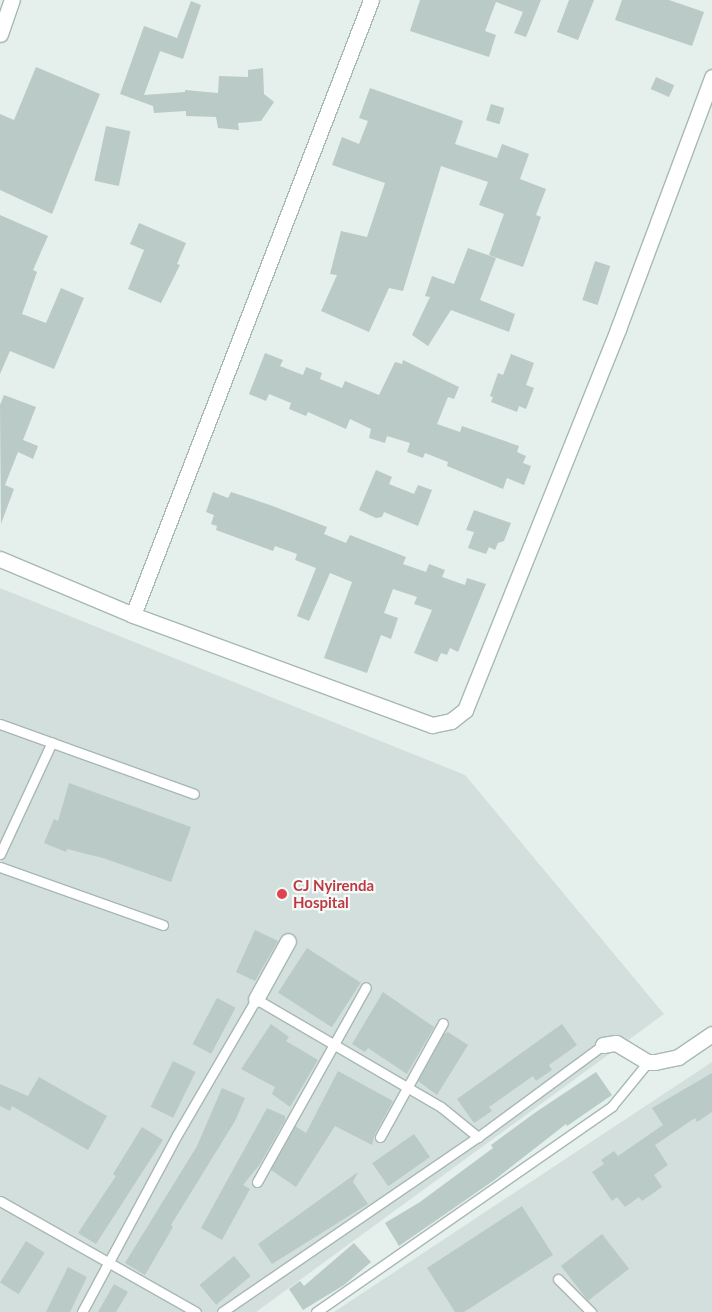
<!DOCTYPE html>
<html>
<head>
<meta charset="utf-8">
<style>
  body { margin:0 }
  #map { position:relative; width:712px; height:1312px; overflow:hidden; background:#e5efec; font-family:Lato,sans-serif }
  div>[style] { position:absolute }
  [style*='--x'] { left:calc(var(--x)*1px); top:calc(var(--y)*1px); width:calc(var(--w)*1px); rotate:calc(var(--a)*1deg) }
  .built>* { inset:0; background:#d3dfdc }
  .building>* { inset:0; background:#bacac6; transform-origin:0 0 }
  .roads { filter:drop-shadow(1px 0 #a7b8b5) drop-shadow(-1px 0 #a7b8b5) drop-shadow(0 1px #a7b8b5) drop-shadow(0 -1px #a7b8b5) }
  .lane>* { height:9px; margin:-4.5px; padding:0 4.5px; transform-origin:4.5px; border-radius:4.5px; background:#fff }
  .street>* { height:15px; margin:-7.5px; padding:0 7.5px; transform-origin:7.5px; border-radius:7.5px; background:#fff }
  .dots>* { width:14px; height:14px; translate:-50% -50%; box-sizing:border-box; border:2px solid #f6fbf9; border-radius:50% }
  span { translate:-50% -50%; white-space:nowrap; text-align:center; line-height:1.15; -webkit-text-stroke:4.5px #f6fbf9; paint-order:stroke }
  .health-label { font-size:15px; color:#be3a42; font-weight:700 }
  .left { translate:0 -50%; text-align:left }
</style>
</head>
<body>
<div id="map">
  <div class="built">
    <div style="clip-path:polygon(0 588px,465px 775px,664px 1014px,256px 1312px,0 1312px)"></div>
    <div style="clip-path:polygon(712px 1062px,712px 1312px,334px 1312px)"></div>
  </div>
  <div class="building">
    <div style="clip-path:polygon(420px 0,541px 0,526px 37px,514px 33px,523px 12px,496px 2px,485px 31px,496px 35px,489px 57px,410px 31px)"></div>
    <div style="clip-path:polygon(569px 0,594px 0,578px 40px,557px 32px)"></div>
    <div style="clip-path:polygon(622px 0,669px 0,704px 12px,692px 46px,615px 20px)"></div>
    <div style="clip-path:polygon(191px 1px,201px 5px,183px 59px,160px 51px,144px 95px,185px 92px,185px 90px,218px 93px,219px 76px,248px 77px,248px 70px,263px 68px,264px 94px,274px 102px,261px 121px,238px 123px,239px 130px,218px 128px,216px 117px,186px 116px,186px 111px,154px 113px,153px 106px,120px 94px,144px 26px,177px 38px)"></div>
    <div style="clip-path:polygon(36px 67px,100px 94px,52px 214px,0 190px,0 114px,14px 120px)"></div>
    <div style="left:656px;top:77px;width:20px;height:13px;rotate:24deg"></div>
    <div style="clip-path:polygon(370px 88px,463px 121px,455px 144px,497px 158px,502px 144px,529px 154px,520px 179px,546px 189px,536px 215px,541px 217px,523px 267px,489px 255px,504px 214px,479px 205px,488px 182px,441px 166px,403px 291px,389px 288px,369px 332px,321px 311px,337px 275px,330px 274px,341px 231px,367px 237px,385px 183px,332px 165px,342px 137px,359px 144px,368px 121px,359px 118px)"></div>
    <div style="left:491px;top:104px;width:14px;height:17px;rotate:17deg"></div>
    <div style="left:106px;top:126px;width:25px;height:56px;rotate:12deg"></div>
    <div style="clip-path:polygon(0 215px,48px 236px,33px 270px,37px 272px,22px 314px,46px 323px,61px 288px,84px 298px,54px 369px,10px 351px,0 374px)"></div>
    <div style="clip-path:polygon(139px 223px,186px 243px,177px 264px,180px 265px,161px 303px,128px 289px,144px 250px,130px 244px)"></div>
    <div style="clip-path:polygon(468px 248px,496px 258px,480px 300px,515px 314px,509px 332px,451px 310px,428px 346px,412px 335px,430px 297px,425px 296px,432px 276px,454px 284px)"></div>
    <div style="left:595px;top:261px;width:16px;height:41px;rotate:18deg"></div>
    <div style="clip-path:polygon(265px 353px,283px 360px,280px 366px,303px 375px,306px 367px,322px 373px,320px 379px,342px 388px,345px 381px,379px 395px,395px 362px,402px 364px,403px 360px,459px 387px,454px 399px,448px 397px,437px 424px,460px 432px,462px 426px,519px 446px,517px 452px,526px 456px,523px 463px,531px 466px,524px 485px,507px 478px,503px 489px,447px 466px,448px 462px,425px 453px,423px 458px,407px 452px,410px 443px,387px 436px,385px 443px,369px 438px,371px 429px,350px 419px,346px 429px,308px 412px,306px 416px,289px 409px,291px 403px,269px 394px,266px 401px,249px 394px)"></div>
    <div style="clip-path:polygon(511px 354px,534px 363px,526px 385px,534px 388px,526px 409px,519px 406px,517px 412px,491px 402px,493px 397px,490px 396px,498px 373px,503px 375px)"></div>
    <div style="clip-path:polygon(4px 395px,36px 407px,23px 440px,38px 446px,33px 459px,18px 452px,5px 485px,14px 489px,1px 524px,0 405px)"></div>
    <div style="clip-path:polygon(376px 470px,392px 477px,389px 484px,414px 494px,418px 485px,432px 490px,418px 526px,384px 512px,382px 517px,376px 518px,359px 510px)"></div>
    <div style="clip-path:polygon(213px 492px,228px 498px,231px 492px,270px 505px,327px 527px,324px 534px,346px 543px,350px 535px,406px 557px,403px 564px,426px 572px,429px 564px,445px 570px,442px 577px,465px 585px,467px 578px,486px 584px,458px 652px,450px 648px,447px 655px,441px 653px,437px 662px,414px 653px,432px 610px,414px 604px,417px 597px,393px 589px,384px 613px,398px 618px,391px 639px,381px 635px,367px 673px,324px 658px,352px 582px,330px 573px,309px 621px,297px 616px,316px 568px,295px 560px,297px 554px,275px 546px,273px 551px,216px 530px,217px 526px,211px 524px,214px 515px,206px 512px)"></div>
    <div style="clip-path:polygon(474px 510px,511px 523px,504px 541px,498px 543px,495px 550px,489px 547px,486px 554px,468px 548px,474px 532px,466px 530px)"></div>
    <div style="clip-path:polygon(69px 783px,191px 827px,171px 882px,103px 858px,67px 849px,66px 852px,44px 843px,54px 819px,58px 821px)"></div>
    <div style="clip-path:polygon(255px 930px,278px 941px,255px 981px,236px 972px)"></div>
    <div style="left:307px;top:948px;width:64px;height:53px;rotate:33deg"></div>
    <div style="clip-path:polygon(383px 992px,434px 1027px,407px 1074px,368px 1048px,365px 1052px,352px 1044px)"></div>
    <div style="left:217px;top:998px;width:21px;height:52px;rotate:28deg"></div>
    <div style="clip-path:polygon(271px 1024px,289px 1037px,286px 1041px,318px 1060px,290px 1107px,272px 1094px,275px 1087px,241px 1069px)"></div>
    <div style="clip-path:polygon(562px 1024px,577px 1045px,549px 1065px,552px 1070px,536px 1081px,533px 1076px,489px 1107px,492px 1111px,474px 1123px,457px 1099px)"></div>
    <div style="clip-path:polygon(448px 1032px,468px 1045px,437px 1095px,418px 1081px,444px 1034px)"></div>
    <div style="left:173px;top:1061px;width:25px;height:51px;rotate:26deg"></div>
    <div style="clip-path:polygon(338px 1071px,393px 1101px,375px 1134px,372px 1145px,335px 1126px,296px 1187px,271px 1170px,295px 1126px,306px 1133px)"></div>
    <div style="clip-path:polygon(596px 1072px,612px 1095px,567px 1126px,566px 1124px,493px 1181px,399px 1246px,385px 1223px,420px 1202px,493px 1148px,491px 1145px,536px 1112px)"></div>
    <div style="clip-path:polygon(712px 1073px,712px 1112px,697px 1122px,695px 1118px,655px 1145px,668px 1165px,654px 1175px,662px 1187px,642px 1201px,639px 1197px,625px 1207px,617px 1197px,612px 1201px,592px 1172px,604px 1164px,601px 1160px,614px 1151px,618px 1156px,663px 1125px,652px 1108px)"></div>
    <div style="clip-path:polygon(39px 1077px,107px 1116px,88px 1150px,12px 1106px,10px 1111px,0 1106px,0 1084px,28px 1096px)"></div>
    <div style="clip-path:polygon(222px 1088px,245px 1098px,235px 1121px,171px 1225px,173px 1227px,145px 1275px,125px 1263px,197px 1146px)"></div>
    <div style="clip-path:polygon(267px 1108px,285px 1116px,285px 1120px,260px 1164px,243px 1185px,250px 1189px,222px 1240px,201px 1228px)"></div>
    <div style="clip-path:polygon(142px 1127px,163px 1140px,96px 1244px,78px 1233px,116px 1176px,113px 1174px)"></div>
    <div style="left:414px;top:1134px;width:28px;height:51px;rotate:55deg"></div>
    <div style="clip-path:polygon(358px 1172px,353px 1182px,368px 1204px,272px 1264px,258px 1244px)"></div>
    <div style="clip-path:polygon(522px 1206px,553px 1255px,464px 1312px,455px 1312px,427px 1268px)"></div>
    <div style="left:602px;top:1234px;width:44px;height:52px;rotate:52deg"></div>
    <div style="left:26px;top:1241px;width:22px;height:49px;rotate:32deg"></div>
    <div style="clip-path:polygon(354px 1243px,371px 1262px,344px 1285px,303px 1310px,289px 1289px,300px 1281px,304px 1286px)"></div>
    <div style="left:234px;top:1256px;width:26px;height:45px;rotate:50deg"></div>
    <div style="clip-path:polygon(68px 1267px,87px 1277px,70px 1312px,46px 1312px)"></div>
    <div style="clip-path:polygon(114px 1284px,128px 1292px,116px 1312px,98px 1312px)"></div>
  </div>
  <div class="roads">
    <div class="lane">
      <div style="--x:0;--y:724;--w:206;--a:19.8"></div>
      <div style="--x:0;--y:854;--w:123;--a:-65.1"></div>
      <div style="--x:0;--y:867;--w:173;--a:19.6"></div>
      <div style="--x:380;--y:1137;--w:130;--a:-61.1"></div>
      <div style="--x:257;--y:1182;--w:223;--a:-60.8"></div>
      <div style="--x:0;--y:1201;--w:225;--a:29.5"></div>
      <div style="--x:558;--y:1279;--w:47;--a:45"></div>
      <div style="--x:82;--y:1312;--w:201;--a:-61.8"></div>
      <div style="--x:177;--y:1135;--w:157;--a:-59.8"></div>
      <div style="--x:256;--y:999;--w:214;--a:30.3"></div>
      <div style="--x:441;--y:1107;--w:48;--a:39"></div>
      <div style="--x:222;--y:1312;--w:310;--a:-34.4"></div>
      <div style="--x:478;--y:1137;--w:155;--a:-36.4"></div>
      <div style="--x:316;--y:1312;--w:361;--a:-34.8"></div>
      <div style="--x:612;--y:1106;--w:57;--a:-50.7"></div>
    </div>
    <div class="street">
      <div style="--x:0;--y:34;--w:36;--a:-71"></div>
      <div style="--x:0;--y:559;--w:144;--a:22.8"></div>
      <div style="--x:133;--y:615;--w:319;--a:20.2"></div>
      <div style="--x:432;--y:725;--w:19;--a:-12"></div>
      <div style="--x:451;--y:721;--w:18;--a:-38"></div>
      <div style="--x:465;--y:710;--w:411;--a:-68.1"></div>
      <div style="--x:618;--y:329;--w:269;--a:-69.5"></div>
      <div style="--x:133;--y:615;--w:659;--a:-68.84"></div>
      <div style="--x:256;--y:999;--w:66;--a:-61.1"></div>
      <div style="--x:603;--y:1045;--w:13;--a:-9"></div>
      <div style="--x:616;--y:1043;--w:37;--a:31"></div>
      <div style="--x:648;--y:1062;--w:7;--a:0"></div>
      <div style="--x:655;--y:1062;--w:24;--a:-12"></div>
      <div style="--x:678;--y:1057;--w:41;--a:-34.1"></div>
    </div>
  </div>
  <div class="dots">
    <div style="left:282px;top:894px;background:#e0444e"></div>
  </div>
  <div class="health-label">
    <span class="left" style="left:293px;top:894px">CJ Nyirenda<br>Hospital</span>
  </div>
</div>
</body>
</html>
